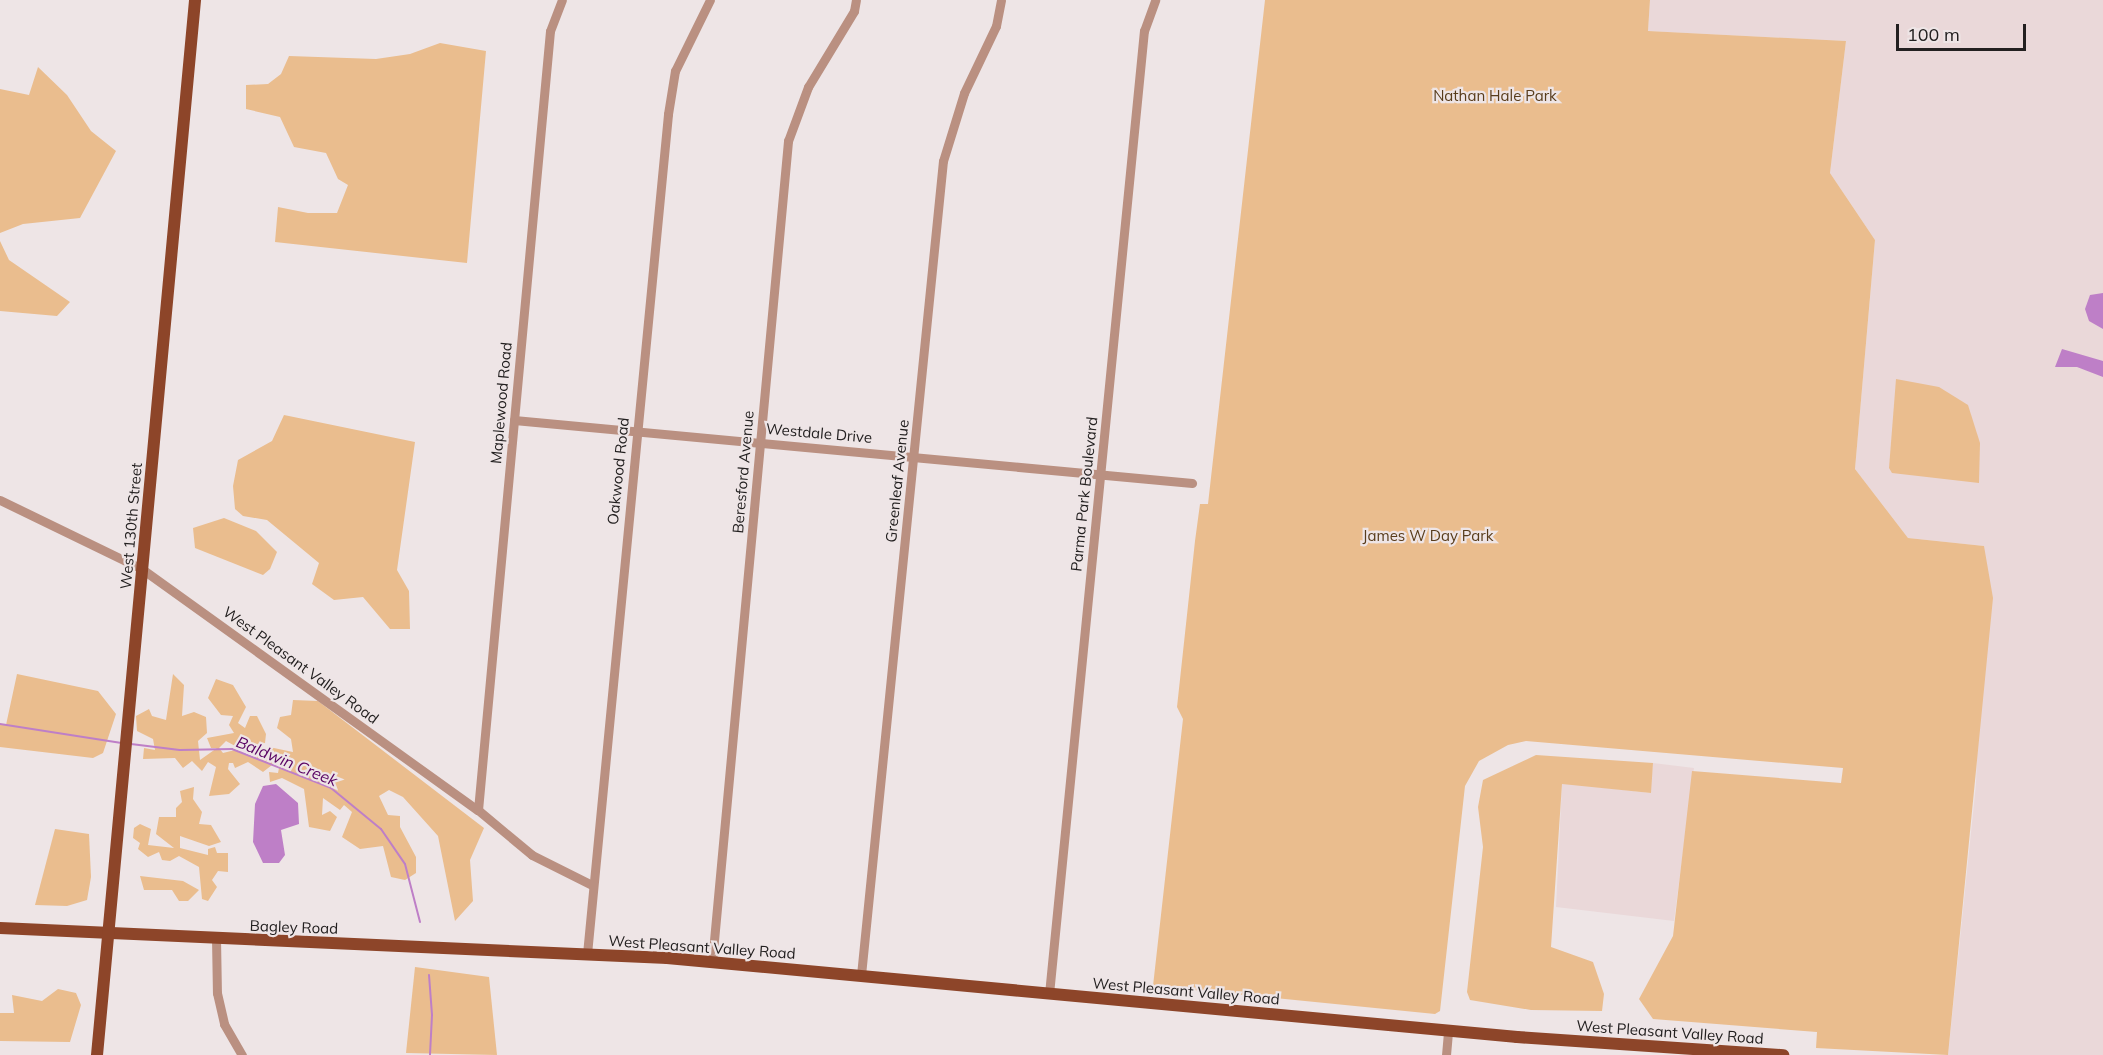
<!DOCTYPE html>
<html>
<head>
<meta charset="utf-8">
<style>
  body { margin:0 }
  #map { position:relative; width:2103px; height:1055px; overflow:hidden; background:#eee5e6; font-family:Mulish,sans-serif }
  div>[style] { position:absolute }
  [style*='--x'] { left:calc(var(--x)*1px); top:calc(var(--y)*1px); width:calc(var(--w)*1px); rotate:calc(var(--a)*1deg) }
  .built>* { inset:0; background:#ead8d9 }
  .green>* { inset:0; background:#eabd8e }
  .water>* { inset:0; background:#be7fc7 }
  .stream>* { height:2px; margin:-1px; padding:0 1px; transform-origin:1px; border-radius:1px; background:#be7fc7 }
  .minor>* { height:9px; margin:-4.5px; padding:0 4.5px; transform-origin:4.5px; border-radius:4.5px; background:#ba9081 }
  .major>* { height:12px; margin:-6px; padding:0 6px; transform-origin:6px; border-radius:6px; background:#8d4529 }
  span { translate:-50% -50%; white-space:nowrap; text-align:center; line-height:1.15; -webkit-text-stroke:4.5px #eee5e6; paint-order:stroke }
  .park-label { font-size:15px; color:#583c1b }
  .street-label { font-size:15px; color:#232020 }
  .water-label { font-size:16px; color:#580262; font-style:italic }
  .scale { position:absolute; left:1896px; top:24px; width:130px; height:27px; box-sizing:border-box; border:3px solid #232020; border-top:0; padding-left:8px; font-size:18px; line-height:21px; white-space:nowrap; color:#232020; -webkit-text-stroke:4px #eee5e6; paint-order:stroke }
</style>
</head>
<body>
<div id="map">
  <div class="built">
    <div style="clip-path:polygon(1650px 0,2103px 0,2103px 1055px,1948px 1055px,1976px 784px,1984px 546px,1908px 538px,1855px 469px,1875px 240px,1830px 173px,1846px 41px,1648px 31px)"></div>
    <div style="clip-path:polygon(1653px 763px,1694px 768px,1674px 921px,1556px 907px,1562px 783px,1650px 793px)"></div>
  </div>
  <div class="green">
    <div style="clip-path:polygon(1265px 0,1650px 0,1648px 31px,1846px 41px,1830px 173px,1875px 240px,1855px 469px,1908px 538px,1984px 546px,1993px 598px,1948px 1055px,1816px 1048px,1817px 1032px,1653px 1019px,1639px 999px,1673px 936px,1692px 771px,1841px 783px,1843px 768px,1526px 741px,1508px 745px,1479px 761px,1465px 786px,1440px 1011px,1435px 1014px,1153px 986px,1183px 719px,1177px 707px,1195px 541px,1200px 504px,1208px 504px)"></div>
    <div style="clip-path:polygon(440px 43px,486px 51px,467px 263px,275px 242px,278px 207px,308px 213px,337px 213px,348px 185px,338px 179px,326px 153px,294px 147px,280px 117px,246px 109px,246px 85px,268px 84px,281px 74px,289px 56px,376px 59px,410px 54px)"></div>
    <div style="clip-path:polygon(38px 67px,67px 95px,91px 131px,116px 151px,80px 218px,23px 224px,0 233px,0 89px,29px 95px)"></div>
    <div style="clip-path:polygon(0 241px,9px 260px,70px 302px,57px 316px,0 311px)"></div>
    <div style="clip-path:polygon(1896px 379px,1939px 387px,1968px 405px,1980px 443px,1979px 483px,1892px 473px,1889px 468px)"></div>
    <div style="clip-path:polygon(284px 415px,415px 442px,397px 570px,409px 591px,410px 629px,390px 629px,363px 597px,334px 600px,312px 584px,319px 563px,267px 520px,243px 516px,235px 509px,233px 486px,238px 460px,272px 441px)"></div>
    <div style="clip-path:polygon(224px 518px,256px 531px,277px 552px,270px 569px,263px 575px,195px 548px,193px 528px)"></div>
    <div style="clip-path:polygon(17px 674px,98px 691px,116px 714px,103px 753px,93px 758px,0 747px,0 724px,6px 725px)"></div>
    <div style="clip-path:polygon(173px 674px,184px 685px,182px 716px,194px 712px,206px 717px,207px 733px,198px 741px,200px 760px,217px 748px,211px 748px,207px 738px,234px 733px,229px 725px,233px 716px,221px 715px,208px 698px,216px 679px,233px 685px,246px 707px,238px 723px,245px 728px,250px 716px,257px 716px,266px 734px,265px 743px,254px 748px,250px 739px,237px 747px,226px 741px,219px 748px,223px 753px,235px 750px,254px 757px,259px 754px,267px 759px,269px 747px,293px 752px,291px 739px,277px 728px,280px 717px,291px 715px,293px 700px,318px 701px,484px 828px,470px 860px,473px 901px,455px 921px,438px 836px,403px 797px,389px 790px,379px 796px,388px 815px,400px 816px,400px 827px,416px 857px,416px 873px,405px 880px,391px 877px,383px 846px,360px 849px,342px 837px,352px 812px,344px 805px,340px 810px,323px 798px,322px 815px,330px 811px,337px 817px,330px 831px,309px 827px,304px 789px,282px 778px,270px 782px,269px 772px,278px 773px,281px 758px,263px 772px,248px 762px,235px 768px,233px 763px,229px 763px,228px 769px,240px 784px,229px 794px,209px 796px,216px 767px,208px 762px,202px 771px,192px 761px,183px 768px,175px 758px,143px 759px,144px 748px,155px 750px,153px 739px,137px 731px,136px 716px,149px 709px,152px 716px,166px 720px)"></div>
    <div style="clip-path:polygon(1536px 755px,1653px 763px,1651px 793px,1562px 784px,1551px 947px,1593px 962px,1604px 994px,1602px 1011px,1531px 1010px,1470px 1000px,1467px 992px,1483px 847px,1478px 807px,1483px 780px)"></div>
    <div style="clip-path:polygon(194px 787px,193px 799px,202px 812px,199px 824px,211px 825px,221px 842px,209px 846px,180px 836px,180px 848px,208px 855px,208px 849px,215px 847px,217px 853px,228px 853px,228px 872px,218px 871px,212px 880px,217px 887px,208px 901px,202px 899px,199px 867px,179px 856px,170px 861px,162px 860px,159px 852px,148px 857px,138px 849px,140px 843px,133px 838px,134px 828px,140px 824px,151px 829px,148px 845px,174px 848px,156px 834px,159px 817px,176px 817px,176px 808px,182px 802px,180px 791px)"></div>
    <div style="clip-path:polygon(55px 829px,89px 834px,91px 877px,87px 900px,67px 906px,35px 905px)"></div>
    <div style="clip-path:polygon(140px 876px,183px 881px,199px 890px,188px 901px,179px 901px,172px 890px,144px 890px)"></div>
    <div style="clip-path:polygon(415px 967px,489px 977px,497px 1055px,406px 1053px)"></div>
    <div style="clip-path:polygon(58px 989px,76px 993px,81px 1005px,70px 1042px,0 1041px,0 1013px,14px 1013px,12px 995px,42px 1001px)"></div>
  </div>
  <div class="water">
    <div style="clip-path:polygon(2103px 293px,2103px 329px,2089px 321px,2085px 309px,2090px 295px)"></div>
    <div style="clip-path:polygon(2062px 349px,2103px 361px,2103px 377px,2077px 367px,2055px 367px)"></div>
    <div style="clip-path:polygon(276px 784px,298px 803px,299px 824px,281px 830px,285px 855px,279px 863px,263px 863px,253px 842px,255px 804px,263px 786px)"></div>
  </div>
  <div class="stream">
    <div style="--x:0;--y:724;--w:123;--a:8.9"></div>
    <div style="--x:131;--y:744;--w:49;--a:7"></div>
    <div style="--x:180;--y:750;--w:52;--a:-1.1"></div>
    <div style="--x:232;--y:749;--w:106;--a:21.5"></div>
    <div style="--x:331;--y:788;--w:65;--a:39.4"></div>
    <div style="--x:381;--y:829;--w:42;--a:55.6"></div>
    <div style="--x:405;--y:864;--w:60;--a:75.5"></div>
    <div style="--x:429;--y:975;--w:40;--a:85.7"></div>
    <div style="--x:432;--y:1015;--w:40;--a:92.9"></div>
  </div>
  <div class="minor">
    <div style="--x:514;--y:420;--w:681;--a:5.31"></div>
    <div style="--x:0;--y:500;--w:158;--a:25.9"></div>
    <div style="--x:142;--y:569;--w:413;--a:35.7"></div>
    <div style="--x:478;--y:810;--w:70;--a:39.8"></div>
    <div style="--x:532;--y:855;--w:67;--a:26.6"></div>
    <div style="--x:478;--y:810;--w:782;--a:-84.72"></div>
    <div style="--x:550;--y:31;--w:33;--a:-69"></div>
    <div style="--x:216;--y:938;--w:55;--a:89"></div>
    <div style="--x:217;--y:993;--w:32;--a:77"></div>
    <div style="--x:224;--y:1024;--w:36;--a:60"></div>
    <div style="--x:587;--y:954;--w:844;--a:-84.49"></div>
    <div style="--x:668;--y:114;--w:44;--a:-80.8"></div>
    <div style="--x:675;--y:71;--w:79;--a:-63.8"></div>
    <div style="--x:712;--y:962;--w:825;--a:-84.71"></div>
    <div style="--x:788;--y:141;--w:58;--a:-69.7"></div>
    <div style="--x:808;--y:87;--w:89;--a:-58.8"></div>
    <div style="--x:854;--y:11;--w:11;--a:-80"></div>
    <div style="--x:861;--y:975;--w:818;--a:-84.25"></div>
    <div style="--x:943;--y:161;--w:71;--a:-72.8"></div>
    <div style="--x:964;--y:93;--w:74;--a:-64.5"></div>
    <div style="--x:996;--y:26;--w:26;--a:-79"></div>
    <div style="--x:1049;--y:994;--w:968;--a:-84.37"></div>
    <div style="--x:1144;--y:31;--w:33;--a:-70"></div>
    <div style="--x:1446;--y:1055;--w:25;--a:-85"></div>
  </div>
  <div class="major">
    <div style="--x:0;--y:928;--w:668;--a:2.58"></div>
    <div style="--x:667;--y:958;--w:854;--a:5.31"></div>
    <div style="--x:1517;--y:1037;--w:267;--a:3.9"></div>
    <div style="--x:97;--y:1055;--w:1060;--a:-84.69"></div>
  </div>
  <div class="park-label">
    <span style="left:1495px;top:96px">Nathan Hale Park</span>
    <span style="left:1428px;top:536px">James W Day Park</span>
  </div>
  <div class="street-label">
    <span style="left:501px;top:403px;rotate:-85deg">Maplewood Road</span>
    <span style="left:819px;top:433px;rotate:5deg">Westdale Drive</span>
    <span style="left:618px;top:471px;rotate:-84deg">Oakwood Road</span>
    <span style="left:743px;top:472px;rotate:-85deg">Beresford Avenue</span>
    <span style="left:897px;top:481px;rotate:-84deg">Greenleaf Avenue</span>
    <span style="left:1084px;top:494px;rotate:-84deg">Parma Park Boulevard</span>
    <span style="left:131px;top:526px;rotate:-85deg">West 130th Street</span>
    <span style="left:301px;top:665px;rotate:36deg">West Pleasant Valley Road</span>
    <span style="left:294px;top:927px;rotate:2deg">Bagley Road</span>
    <span style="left:702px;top:947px;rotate:4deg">West Pleasant Valley Road</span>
    <span style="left:1186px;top:991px;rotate:5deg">West Pleasant Valley Road</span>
    <span style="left:1670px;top:1032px;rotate:4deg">West Pleasant Valley Road</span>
  </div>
  <div class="water-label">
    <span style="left:287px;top:761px;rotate:22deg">Baldwin Creek</span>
  </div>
  <div class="scale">100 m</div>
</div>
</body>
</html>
